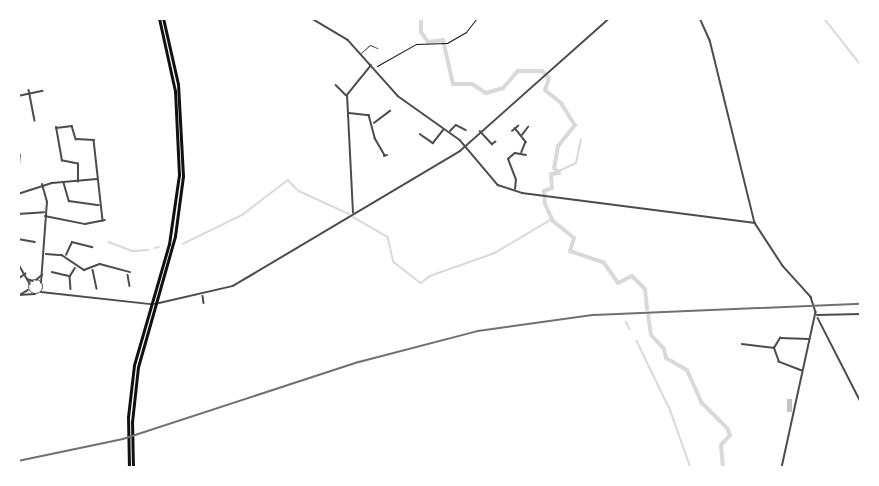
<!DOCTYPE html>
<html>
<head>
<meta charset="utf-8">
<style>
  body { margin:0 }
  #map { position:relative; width:879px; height:486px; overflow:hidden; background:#fff; font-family:"Fira Sans Condensed",sans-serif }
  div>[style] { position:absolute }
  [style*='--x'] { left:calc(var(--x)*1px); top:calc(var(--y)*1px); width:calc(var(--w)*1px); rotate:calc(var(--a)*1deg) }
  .stream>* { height:1.5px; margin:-0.75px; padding:0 0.75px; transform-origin:0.75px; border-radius:0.75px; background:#d9d9d9 }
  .river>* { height:4px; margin:-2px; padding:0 2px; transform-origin:2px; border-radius:2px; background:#d9d9d9 }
  .building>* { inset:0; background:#c4c4c4; transform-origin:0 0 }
  .path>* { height:1px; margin:-0.5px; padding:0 0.5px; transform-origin:0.5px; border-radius:0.5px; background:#111 }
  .service>* { height:1px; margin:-0.5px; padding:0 0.5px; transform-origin:0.5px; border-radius:0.5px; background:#4c4c4c }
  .minor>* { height:1.5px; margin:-0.75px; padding:0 0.75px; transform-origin:0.75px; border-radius:0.75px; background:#4c4c4c }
  .tertiary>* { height:1.5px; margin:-0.75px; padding:0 0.75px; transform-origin:0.75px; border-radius:0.75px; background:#4c4c4c }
  .tertiary>.ring { margin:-0.75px; padding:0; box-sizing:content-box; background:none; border:1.5px solid #4c4c4c; border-radius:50% }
  .trunk>* { height:3px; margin:-1.5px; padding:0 1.5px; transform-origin:1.5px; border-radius:1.5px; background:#111 }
  .rail>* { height:1.5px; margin:-0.75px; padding:0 0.75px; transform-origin:0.75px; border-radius:0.75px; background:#707070 }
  span { translate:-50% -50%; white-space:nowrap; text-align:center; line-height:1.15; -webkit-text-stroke:4.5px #fff; paint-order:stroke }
  .frame { position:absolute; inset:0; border:20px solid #fff; pointer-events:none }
</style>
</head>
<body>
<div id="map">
  <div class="stream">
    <div style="--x:824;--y:18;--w:60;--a:51.8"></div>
    <div style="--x:559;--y:171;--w:19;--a:-25"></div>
    <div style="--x:576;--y:163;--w:24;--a:-78"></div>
    <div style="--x:353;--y:217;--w:40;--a:29.7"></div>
    <div style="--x:388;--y:237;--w:26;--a:77"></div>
    <div style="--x:394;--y:262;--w:34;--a:38"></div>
    <div style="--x:421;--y:283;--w:11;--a:-38"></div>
    <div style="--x:430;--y:276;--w:69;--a:-19.5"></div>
    <div style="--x:495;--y:253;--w:66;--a:-30.8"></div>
    <div style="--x:109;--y:242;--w:26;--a:21"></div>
    <div style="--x:133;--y:251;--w:15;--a:-4"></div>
    <div style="--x:183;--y:244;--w:66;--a:-26.2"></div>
    <div style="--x:242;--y:215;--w:58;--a:-37.3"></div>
    <div style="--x:288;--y:180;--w:16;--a:45"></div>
    <div style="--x:299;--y:191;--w:55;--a:24.7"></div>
    <div style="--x:155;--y:248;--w:4;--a:-14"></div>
    <div style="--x:626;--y:322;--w:8;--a:60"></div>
    <div style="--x:637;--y:341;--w:71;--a:64.2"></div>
    <div style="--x:669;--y:406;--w:66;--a:70.5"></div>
  </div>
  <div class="river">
    <div style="--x:421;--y:18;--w:14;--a:90"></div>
    <div style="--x:421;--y:32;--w:12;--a:55"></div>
    <div style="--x:428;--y:42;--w:15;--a:-8"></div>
    <div style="--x:443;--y:40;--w:45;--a:77.2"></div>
    <div style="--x:453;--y:84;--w:19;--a:0"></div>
    <div style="--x:472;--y:84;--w:17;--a:33"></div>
    <div style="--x:486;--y:93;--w:18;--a:-16"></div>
    <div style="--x:503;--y:88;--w:23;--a:-49"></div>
    <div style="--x:518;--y:71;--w:24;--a:0"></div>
    <div style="--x:542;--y:71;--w:10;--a:45"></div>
    <div style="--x:549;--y:78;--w:13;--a:108"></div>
    <div style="--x:545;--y:90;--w:21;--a:39"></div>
    <div style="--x:561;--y:103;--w:26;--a:58"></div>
    <div style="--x:575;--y:125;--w:27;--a:129"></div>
    <div style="--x:558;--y:146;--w:22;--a:100"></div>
    <div style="--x:554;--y:168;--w:7;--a:45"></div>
    <div style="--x:559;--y:173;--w:8;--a:173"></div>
    <div style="--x:551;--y:174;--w:14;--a:86"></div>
    <div style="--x:552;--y:188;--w:9;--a:159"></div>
    <div style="--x:544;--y:191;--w:13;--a:86"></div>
    <div style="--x:545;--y:204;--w:19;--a:65"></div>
    <div style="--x:553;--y:221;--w:27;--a:39"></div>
    <div style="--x:574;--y:238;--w:14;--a:107"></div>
    <div style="--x:570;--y:251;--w:36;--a:19"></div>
    <div style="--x:604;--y:263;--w:24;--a:55"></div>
    <div style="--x:618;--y:283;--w:16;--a:-27"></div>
    <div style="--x:632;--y:276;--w:18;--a:45"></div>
    <div style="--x:645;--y:289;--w:20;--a:84"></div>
    <div style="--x:648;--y:314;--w:21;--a:82"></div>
    <div style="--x:651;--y:335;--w:19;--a:47"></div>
    <div style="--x:664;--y:349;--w:9;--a:77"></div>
    <div style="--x:666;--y:358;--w:24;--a:30"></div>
    <div style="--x:687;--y:370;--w:35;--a:66"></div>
    <div style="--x:701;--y:402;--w:37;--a:45"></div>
    <div style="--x:727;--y:428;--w:8;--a:67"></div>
    <div style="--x:730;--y:435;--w:13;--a:132"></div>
    <div style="--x:721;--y:445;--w:23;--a:85"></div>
  </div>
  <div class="building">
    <div style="left:787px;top:399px;width:5px;height:13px"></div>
  </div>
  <div class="path">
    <div style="--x:377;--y:66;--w:45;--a:-29.4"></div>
    <div style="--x:416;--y:44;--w:31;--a:-2"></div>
    <div style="--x:447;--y:43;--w:22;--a:-30"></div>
    <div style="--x:466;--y:32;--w:18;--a:-52"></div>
  </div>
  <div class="service">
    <div style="--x:361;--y:53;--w:12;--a:-42"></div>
    <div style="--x:370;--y:45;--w:8;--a:23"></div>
  </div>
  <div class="minor">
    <div style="--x:336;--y:85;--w:14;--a:45"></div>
    <div style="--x:29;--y:90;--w:31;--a:79"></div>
    <div style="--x:18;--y:96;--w:25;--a:-12"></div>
    <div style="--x:349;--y:113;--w:20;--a:6"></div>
    <div style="--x:369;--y:115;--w:24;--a:75"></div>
    <div style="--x:375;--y:138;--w:20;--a:60"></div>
    <div style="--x:374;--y:123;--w:20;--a:-37"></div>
    <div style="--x:515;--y:128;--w:18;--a:52"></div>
    <div style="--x:526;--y:142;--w:11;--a:112"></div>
    <div style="--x:450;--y:131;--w:8;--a:-45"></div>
    <div style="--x:456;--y:125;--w:11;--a:27"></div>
    <div style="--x:480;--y:131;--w:18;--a:47"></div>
    <div style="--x:492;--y:144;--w:4;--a:-34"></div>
    <div style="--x:512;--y:131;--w:8;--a:-40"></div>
    <div style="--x:420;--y:134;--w:16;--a:35"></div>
    <div style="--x:433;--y:143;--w:16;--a:-52"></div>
    <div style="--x:522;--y:135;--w:10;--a:-53"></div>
    <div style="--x:384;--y:156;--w:3;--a:-18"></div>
    <div style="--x:18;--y:176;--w:21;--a:-85"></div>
    <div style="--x:78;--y:182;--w:18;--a:-90"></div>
    <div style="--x:78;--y:164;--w:16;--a:-169"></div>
    <div style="--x:62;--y:161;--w:34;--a:-100"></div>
    <div style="--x:56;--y:128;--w:16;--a:-7"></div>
    <div style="--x:72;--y:126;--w:14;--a:73"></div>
    <div style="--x:76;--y:139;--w:18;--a:3"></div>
    <div style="--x:94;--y:140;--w:81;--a:83.6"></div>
    <div style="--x:64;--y:183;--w:19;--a:74"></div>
    <div style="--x:69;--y:201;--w:30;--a:8"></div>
    <div style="--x:515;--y:189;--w:9;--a:-84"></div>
    <div style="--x:516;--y:180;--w:22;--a:-111"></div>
    <div style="--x:508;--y:159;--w:9;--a:-41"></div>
    <div style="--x:515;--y:153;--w:11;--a:10"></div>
    <div style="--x:18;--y:194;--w:36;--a:-18"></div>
    <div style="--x:52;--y:183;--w:45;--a:-5.1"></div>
    <div style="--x:353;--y:213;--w:118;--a:-92.9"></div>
    <div style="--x:347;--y:95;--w:38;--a:-51"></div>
    <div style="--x:18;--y:214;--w:26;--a:-4"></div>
    <div style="--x:45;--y:216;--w:41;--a:11.3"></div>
    <div style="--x:85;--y:224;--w:20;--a:-11"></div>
    <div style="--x:18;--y:239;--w:17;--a:10"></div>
    <div style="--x:18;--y:251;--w:4;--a:90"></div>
    <div style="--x:46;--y:254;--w:16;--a:4"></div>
    <div style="--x:62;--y:255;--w:27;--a:34"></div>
    <div style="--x:84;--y:270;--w:17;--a:-21"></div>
    <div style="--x:100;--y:264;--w:31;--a:15"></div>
    <div style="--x:66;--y:255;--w:14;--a:-65"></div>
    <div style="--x:72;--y:242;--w:21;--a:14"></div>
    <div style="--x:18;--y:263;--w:24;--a:60"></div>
    <div style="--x:93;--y:270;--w:19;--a:78"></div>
    <div style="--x:52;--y:272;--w:18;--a:13"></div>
    <div style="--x:70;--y:276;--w:9;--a:-58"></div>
    <div style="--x:128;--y:275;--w:11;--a:80"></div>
    <div style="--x:70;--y:276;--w:13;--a:86"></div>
    <div style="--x:18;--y:279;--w:9;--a:-36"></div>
    <div style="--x:27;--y:279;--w:6;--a:18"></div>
    <div style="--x:36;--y:280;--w:8;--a:-40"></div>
    <div style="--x:41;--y:283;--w:81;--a:-85.8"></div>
    <div style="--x:47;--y:202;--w:18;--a:-106"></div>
    <div style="--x:203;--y:296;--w:7;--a:82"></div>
    <div style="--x:818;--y:318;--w:94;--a:62.9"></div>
    <div style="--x:742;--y:344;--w:31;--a:7"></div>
    <div style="--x:802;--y:371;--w:25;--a:-159"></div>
    <div style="--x:779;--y:362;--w:15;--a:-110"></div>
    <div style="--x:774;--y:348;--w:12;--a:-59"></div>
    <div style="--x:780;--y:338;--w:29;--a:2"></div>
  </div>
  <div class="tertiary">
    <div style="--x:311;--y:18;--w:43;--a:30.7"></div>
    <div style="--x:348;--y:40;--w:75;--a:48.2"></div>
    <div style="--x:398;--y:96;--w:76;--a:35.4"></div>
    <div style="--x:460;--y:140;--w:59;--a:49.8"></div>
    <div style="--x:498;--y:185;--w:25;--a:18"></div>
    <div style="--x:522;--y:193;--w:235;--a:7.3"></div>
    <div style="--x:700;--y:18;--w:24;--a:66"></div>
    <div style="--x:710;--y:40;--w:188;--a:76.2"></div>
    <div style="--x:755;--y:223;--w:51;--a:56.9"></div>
    <div style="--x:783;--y:266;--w:42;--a:47.9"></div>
    <div style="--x:811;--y:297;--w:16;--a:72"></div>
    <div style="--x:816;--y:312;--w:160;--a:102.3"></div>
    <div class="ring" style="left:29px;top:280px;width:12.5px;height:12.5px"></div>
    <div style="--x:41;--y:292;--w:110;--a:6.3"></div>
    <div style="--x:18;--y:295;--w:17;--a:-3"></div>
    <div style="--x:20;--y:295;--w:9;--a:-32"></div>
    <div style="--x:155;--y:304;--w:80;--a:-13"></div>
    <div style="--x:233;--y:286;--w:264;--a:-30.7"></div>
    <div style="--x:460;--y:151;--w:200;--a:-41.6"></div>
    <div style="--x:817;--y:315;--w:44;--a:-1.3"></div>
  </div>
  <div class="trunk">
    <div style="--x:129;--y:468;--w:51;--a:-91.1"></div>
    <div style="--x:128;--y:417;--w:52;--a:-83.4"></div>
    <div style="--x:134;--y:365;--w:126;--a:-73.9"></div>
    <div style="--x:169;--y:244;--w:70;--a:-81.8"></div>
    <div style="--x:179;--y:175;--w:84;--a:-92.7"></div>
    <div style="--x:175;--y:91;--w:75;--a:-102.4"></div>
    <div style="--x:133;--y:468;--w:46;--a:-91.2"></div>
    <div style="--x:132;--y:422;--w:55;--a:-83.8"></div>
    <div style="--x:138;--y:367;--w:136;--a:-74.2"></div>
    <div style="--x:175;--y:236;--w:61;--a:-82.4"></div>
    <div style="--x:183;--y:176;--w:92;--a:-93.1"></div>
    <div style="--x:178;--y:84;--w:68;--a:-102.8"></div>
  </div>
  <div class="rail">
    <div style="--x:18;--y:461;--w:107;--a:-11.8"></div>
    <div style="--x:123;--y:439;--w:248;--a:-18.1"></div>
    <div style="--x:359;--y:362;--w:123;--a:-14.6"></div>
    <div style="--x:478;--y:331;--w:117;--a:-7.9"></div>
    <div style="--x:594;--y:315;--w:267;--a:-2.4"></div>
  </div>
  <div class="frame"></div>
</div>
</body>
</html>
